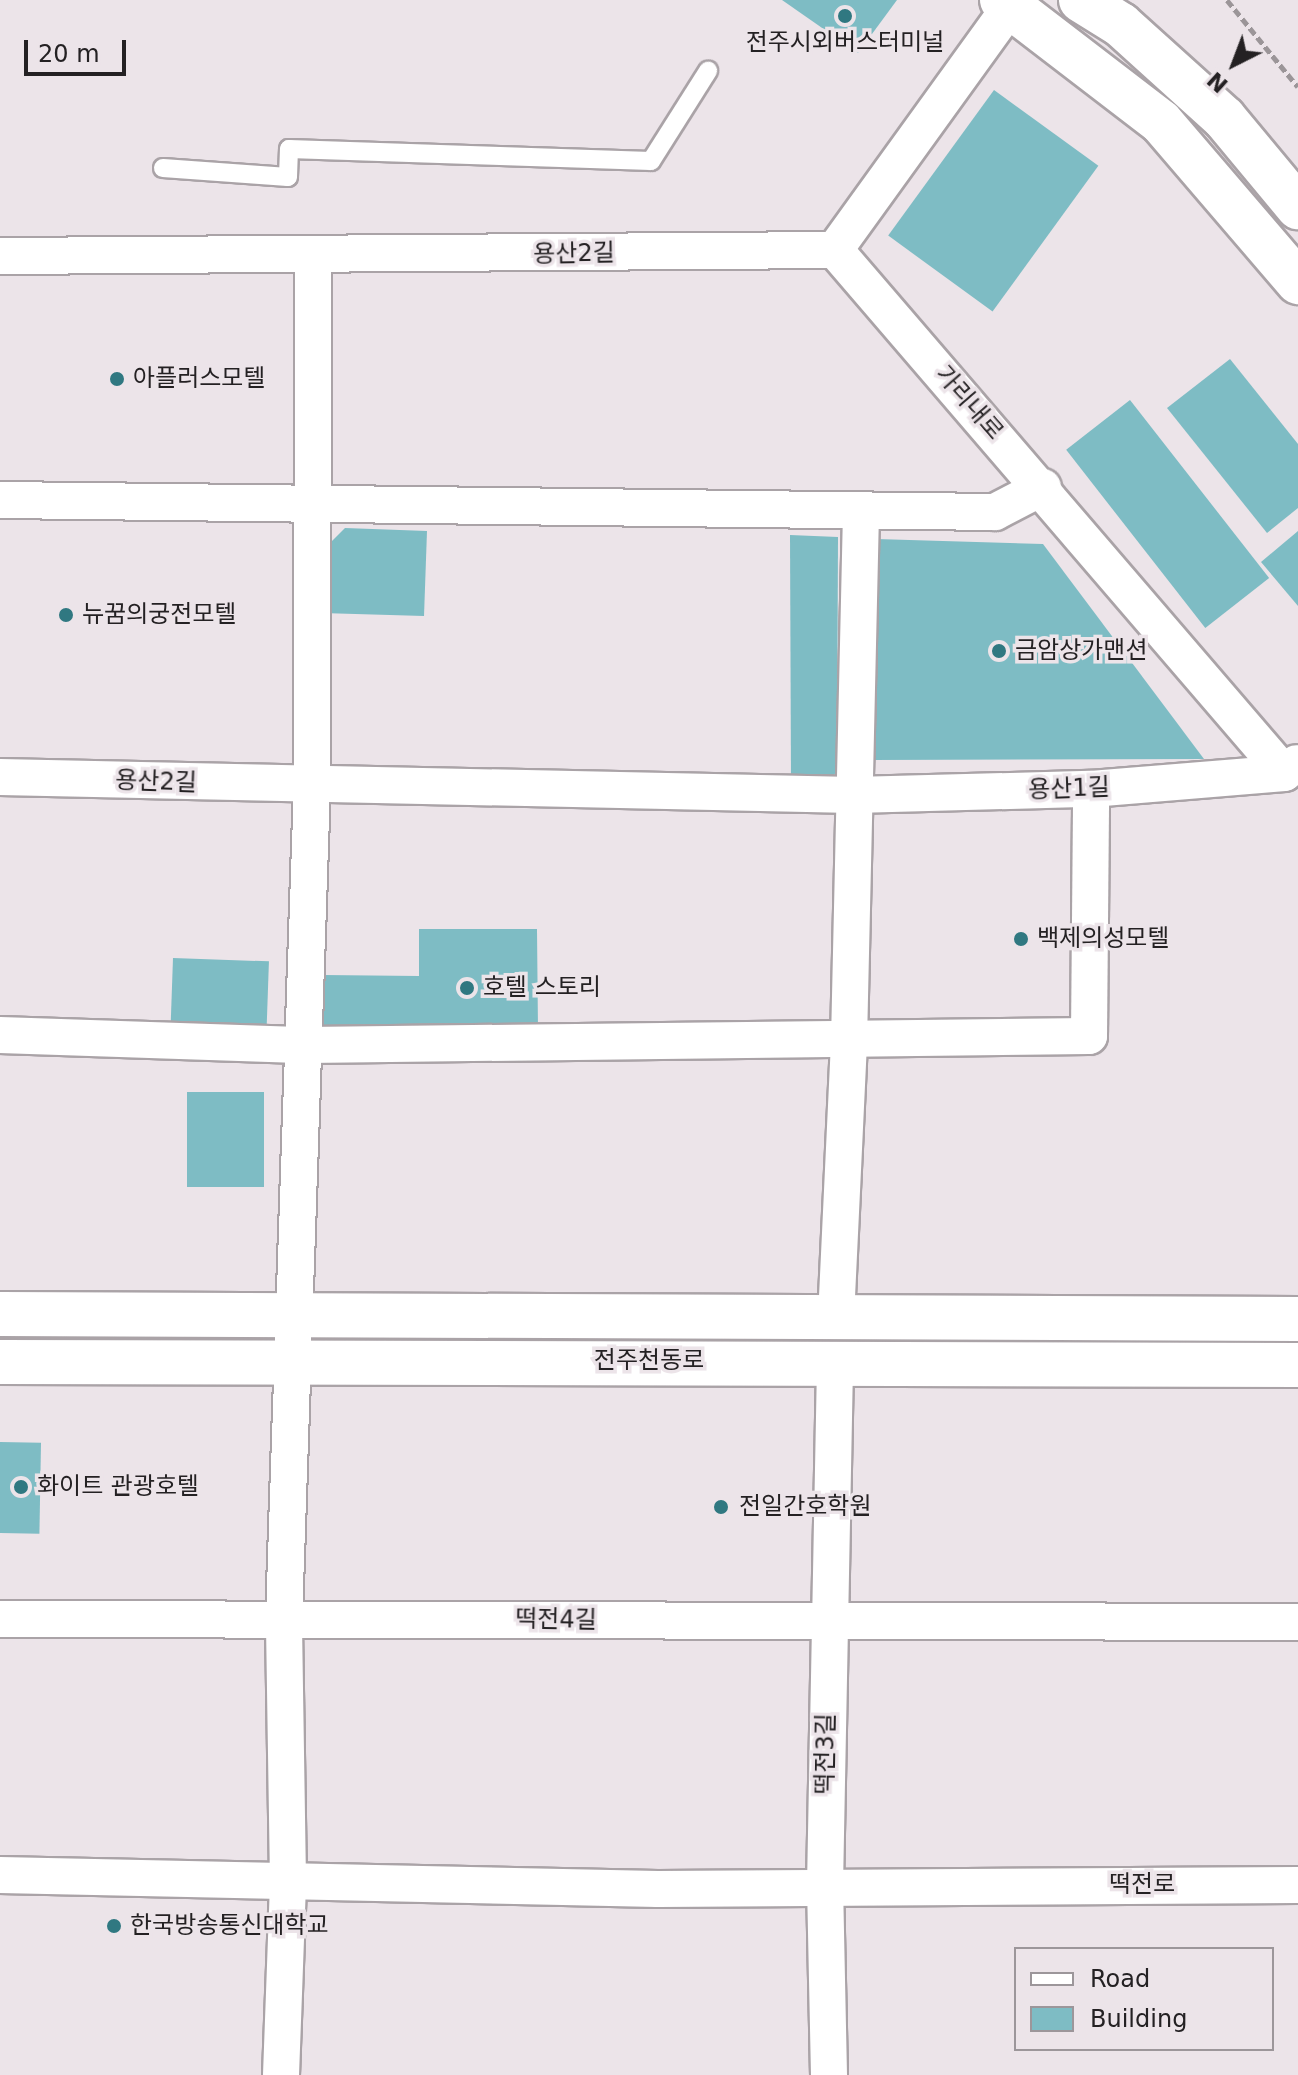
<!DOCTYPE html>
<html>
<head>
<meta charset="utf-8">
<style>
  body { margin:0 }
  #map { position:relative; width:1298px; height:2075px; overflow:hidden; background:#ece4e9; font-family:"DejaVu Sans","Noto Sans KR",sans-serif }
  div>[style] { position:absolute }
  [style*='--x'] { left:calc(var(--x)*1px); top:calc(var(--y)*1px); width:calc(var(--w)*1px); rotate:calc(var(--a)*1deg) }
  .building>* { inset:0; background:#7ebcc4; transform-origin:0 0 }
  .path>* { height:5px; margin-top:-2.5px; transform-origin:0; background:repeating-linear-gradient(90deg,#9b9598 0 8px,transparent 0 12px) }
  .roads { filter:drop-shadow(2px 0 #aaa3a7) drop-shadow(-2px 0 #aaa3a7) drop-shadow(0 2px #aaa3a7) drop-shadow(0 -2px #aaa3a7) }
  .lane>* { height:18px; margin:-9px; padding:0 9px; transform-origin:9px; border-radius:9px; background:#fff }
  .street>* { height:36px; margin:-18px; padding:0 18px; transform-origin:18px; border-radius:18px; background:#fff }
  .secondary>* { height:44px; margin:-22px; padding:0 22px; transform-origin:22px; border-radius:22px; background:#fff }
  .dots>* { width:22px; height:22px; translate:-50% -50%; box-sizing:border-box; border:4px solid #ece4e9; border-radius:50% }
  span { translate:-50% -50%; white-space:nowrap; text-align:center; line-height:1.15; -webkit-text-stroke:7px #ece4e9; paint-order:stroke }
  .poi-label { font-size:24px; color:#242123 }
  .left { translate:0 -50%; text-align:left }
  .street-label { font-size:24px; color:#242123 }
  .legend { position:absolute; left:1014px; top:1947px; width:260px; height:104px; box-sizing:border-box; background:#ece4e9; border:2px solid #9c969a; margin:0; padding:10px 14px; list-style:none; font-size:24px; color:#242123 }
  .legend li { display:flex; align-items:center; gap:16px; height:40px }
  .legend b { width:40px; border:2px solid #9c969a }
  .north { position:absolute; left:1194px; top:24px; width:80px; height:80px; -webkit-text-stroke:6px #ece4e9; paint-order:stroke; rotate:222deg; font-size:22px; font-weight:700; line-height:32px; text-align:center; color:#242123 }
  .north::after { content:''; display:block; margin:auto; width:28px; height:36px; background:#242123; clip-path:polygon(50% 0,100% 100%,50% 72%,0 100%) }
  .scale { position:absolute; left:24px; top:40px; width:102px; height:36px; box-sizing:border-box; border:4px solid #242123; border-top:0; padding-left:10px; font-size:24px; line-height:28px; white-space:nowrap; color:#242123; -webkit-text-stroke:6px #ece4e9; paint-order:stroke }
</style>
</head>
<body>
<div id="map">
  <div class="building">
    <div style="clip-path:polygon(782px 0,897px 0,858px 53px)"></div>
    <div style="left:994px;top:90px;width:129px;height:180px;rotate:36deg"></div>
    <div style="clip-path:polygon(1230px 359px,1298px 444px,1298px 508px,1267px 533px,1167px 408px)"></div>
    <div style="left:1130px;top:400px;width:226px;height:81px;rotate:52deg"></div>
    <div style="clip-path:polygon(345px 528px,427px 531px,424px 616px,321px 613px,322px 551px)"></div>
    <div style="clip-path:polygon(1298px 531px,1298px 606px,1261px 562px)"></div>
    <div style="clip-path:polygon(790px 535px,838px 537px,837px 771px,829px 782px,791px 781px)"></div>
    <div style="clip-path:polygon(876px 539px,1043px 544px,1204px 759px,872px 760px)"></div>
    <div style="clip-path:polygon(419px 929px,537px 929px,538px 1030px,324px 1030px,323px 975px,419px 976px)"></div>
    <div style="left:173px;top:958px;width:96px;height:66px;rotate:2deg"></div>
    <div style="left:187px;top:1092px;width:77px;height:95px"></div>
    <div style="left:0;top:1442px;width:41px;height:91px;rotate:1deg"></div>
  </div>
  <div class="path">
    <div style="--x:1227;--y:0;--w:112;--a:50.8"></div>
  </div>
  <div class="roads">
    <div class="lane">
      <div style="--x:163;--y:168;--w:125;--a:4.1"></div>
      <div style="--x:288;--y:177;--w:28;--a:-88"></div>
      <div style="--x:289;--y:149;--w:362;--a:1.9"></div>
      <div style="--x:651;--y:161;--w:107;--a:-57.7"></div>
    </div>
    <div class="street">
      <div style="--x:1015;--y:0;--w:308;--a:125.8"></div>
      <div style="--x:835;--y:250;--w:689;--a:49.35"></div>
      <div style="--x:1284;--y:773;--w:16;--a:-38"></div>
      <div style="--x:0;--y:256;--w:835;--a:-0.41"></div>
      <div style="--x:0;--y:500;--w:995;--a:0.69"></div>
      <div style="--x:995;--y:512;--w:54;--a:-27.5"></div>
      <div style="--x:0;--y:777;--w:854;--a:1.21"></div>
      <div style="--x:854;--y:795;--w:237;--a:-1.5"></div>
      <div style="--x:1091;--y:789;--w:194;--a:-4.7"></div>
      <div style="--x:0;--y:1035;--w:307;--a:1.9"></div>
      <div style="--x:307;--y:1045;--w:782;--a:-0.66"></div>
      <div style="--x:1089;--y:1036;--w:247;--a:-89.5"></div>
      <div style="--x:836;--y:1318;--w:277;--a:-87.3"></div>
      <div style="--x:849;--y:1041;--w:528;--a:-88.7"></div>
      <div style="--x:0;--y:1619;--w:1298;--a:0.13"></div>
      <div style="--x:0;--y:1875;--w:658;--a:1.22"></div>
      <div style="--x:658;--y:1889;--w:640;--a:-0.36"></div>
      <div style="--x:281;--y:2075;--w:195;--a:-87.9"></div>
      <div style="--x:288;--y:1880;--w:263;--a:-90.9"></div>
      <div style="--x:284;--y:1617;--w:831;--a:-88.07"></div>
      <div style="--x:312;--y:786;--w:528;--a:-89.89"></div>
      <div style="--x:829;--y:2075;--w:189;--a:-91.2"></div>
      <div style="--x:825;--y:1886;--w:523;--a:-88.9"></div>
    </div>
    <div class="secondary">
      <div style="--x:1002;--y:0;--w:200;--a:37.5"></div>
      <div style="--x:1161;--y:122;--w:211;--a:49.4"></div>
      <div style="--x:1081;--y:0;--w:47;--a:32"></div>
      <div style="--x:1121;--y:25;--w:139;--a:42.1"></div>
      <div style="--x:1224;--y:118;--w:116;--a:50.3"></div>
      <div style="--x:0;--y:1314;--w:1298;--a:0.22"></div>
      <div style="--x:0;--y:1362;--w:1298;--a:0.13"></div>
    </div>
  </div>
  <div class="dots">
    <div style="left:845px;top:16px;background:#307881"></div>
    <div style="left:117px;top:379px;background:#307881"></div>
    <div style="left:66px;top:615px;background:#307881"></div>
    <div style="left:999px;top:651px;background:#307881"></div>
    <div style="left:1021px;top:939px;background:#307881"></div>
    <div style="left:467px;top:988px;background:#307881"></div>
    <div style="left:21px;top:1487px;background:#307881"></div>
    <div style="left:721px;top:1507px;background:#307881"></div>
    <div style="left:114px;top:1926px;background:#307881"></div>
  </div>
  <div class="poi-label">
    <span style="left:845px;top:43px">전주시외버스터미널</span>
    <span class="left" style="left:133px;top:379px">아플러스모텔</span>
    <span class="left" style="left:82px;top:615px">뉴꿈의궁전모텔</span>
    <span class="left" style="left:1015px;top:651px">금암상가맨션</span>
    <span class="left" style="left:1037px;top:939px">백제의성모텔</span>
    <span class="left" style="left:483px;top:988px">호텔 스토리</span>
    <span class="left" style="left:37px;top:1487px">화이트 관광호텔</span>
    <span class="left" style="left:739px;top:1507px">전일간호학원</span>
    <span class="left" style="left:130px;top:1926px">한국방송통신대학교</span>
  </div>
  <div class="street-label">
    <span style="left:574px;top:254px;rotate:-1deg">용산2길</span>
    <span style="left:969px;top:403px;rotate:49deg">가리내로</span>
    <span style="left:156px;top:782px;rotate:2deg">용산2길</span>
    <span style="left:1069px;top:789px;rotate:-2deg">용산1길</span>
    <span style="left:649px;top:1361px">전주천동로</span>
    <span style="left:556px;top:1620px;rotate:1deg">떡전4길</span>
    <span style="left:826px;top:1754px;rotate:-89deg">떡전3길</span>
    <span style="left:1142px;top:1885px">떡전로</span>
  </div>
  <ul class="legend">
  <li><b style="height:10px;background:#fff"></b>Road</li>
  <li><b style="height:22px;background:#7ebcc4"></b>Building</li>
  </ul>
  <div class="north">N</div>
  <div class="scale">20 m</div>
</div>
</body>
</html>
